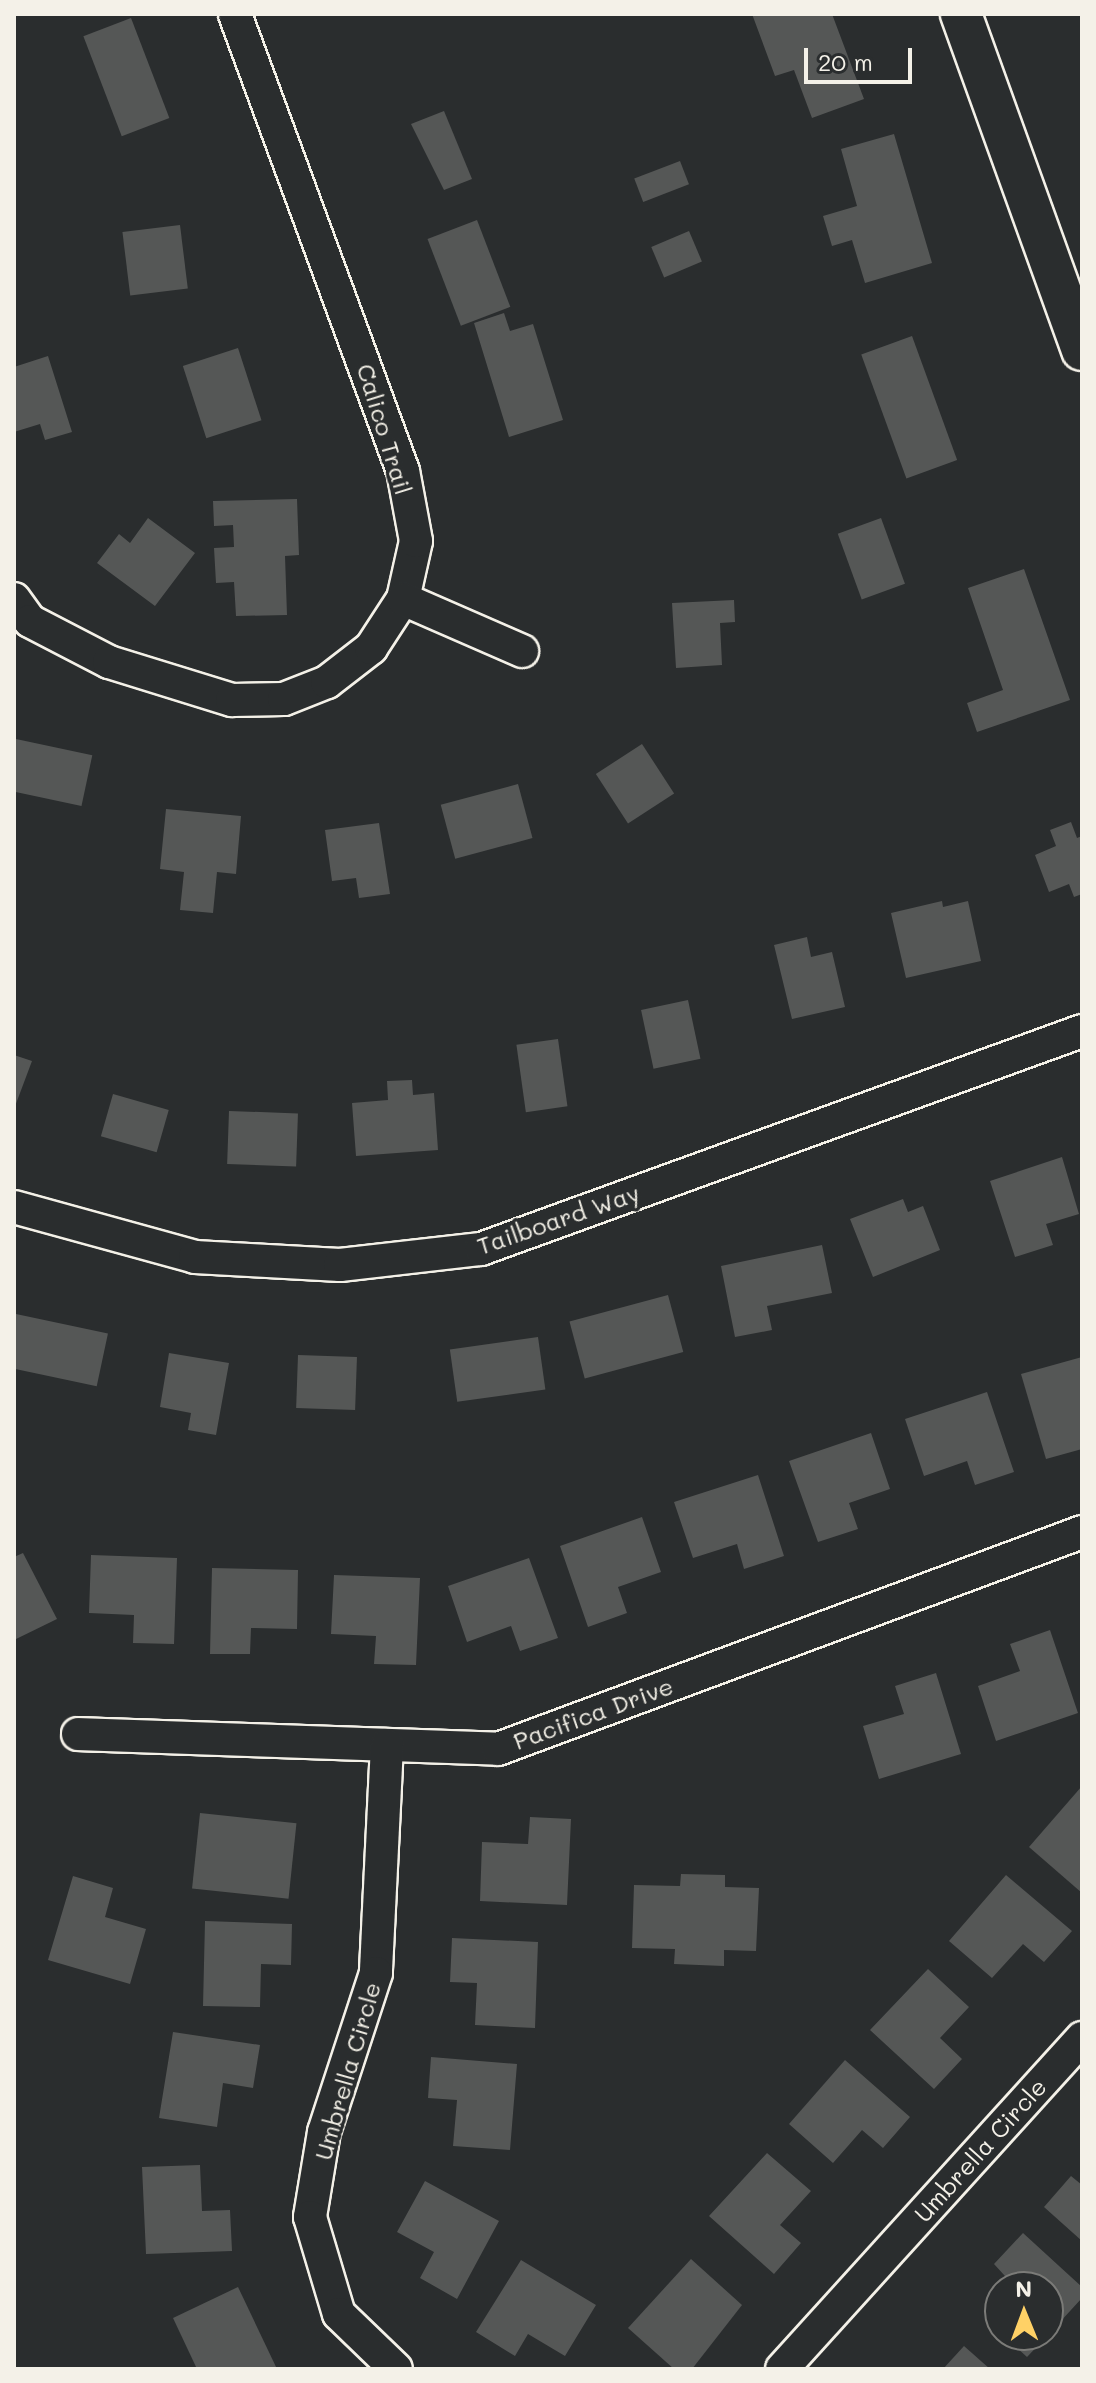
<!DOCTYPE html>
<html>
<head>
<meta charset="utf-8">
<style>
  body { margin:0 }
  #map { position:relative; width:1096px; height:2383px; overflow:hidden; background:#2a2d2e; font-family:Mali,sans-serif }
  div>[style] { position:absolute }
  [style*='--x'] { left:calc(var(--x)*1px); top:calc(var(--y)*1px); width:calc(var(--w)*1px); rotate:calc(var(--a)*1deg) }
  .building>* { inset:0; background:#555756; transform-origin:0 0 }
  .roads { filter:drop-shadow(2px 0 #f4f1e8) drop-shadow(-2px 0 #f4f1e8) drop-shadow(0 2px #f4f1e8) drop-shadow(0 -2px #f4f1e8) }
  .minor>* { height:32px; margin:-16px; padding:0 16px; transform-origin:16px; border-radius:16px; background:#2a2d2e }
  .tertiary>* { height:40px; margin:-20px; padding:0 20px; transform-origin:20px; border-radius:20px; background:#2a2d2e }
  span { translate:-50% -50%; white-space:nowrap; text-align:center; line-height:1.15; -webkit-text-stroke:7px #2a2d2e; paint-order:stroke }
  .street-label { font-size:24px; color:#f4f1e8 }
  .frame { position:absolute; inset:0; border:16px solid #f4f1e8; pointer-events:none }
  .north { position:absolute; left:984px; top:2271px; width:80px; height:80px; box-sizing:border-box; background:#2a2d2e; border:2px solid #7b7b78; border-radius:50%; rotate:359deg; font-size:22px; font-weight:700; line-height:32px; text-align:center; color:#f4f1e8 }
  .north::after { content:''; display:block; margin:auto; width:28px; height:36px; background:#ffd166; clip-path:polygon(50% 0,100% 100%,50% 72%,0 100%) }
  .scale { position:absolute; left:804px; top:48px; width:108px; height:36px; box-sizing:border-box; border:4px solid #f4f1e8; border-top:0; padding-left:10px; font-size:24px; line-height:28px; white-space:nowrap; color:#f4f1e8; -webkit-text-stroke:6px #2a2d2e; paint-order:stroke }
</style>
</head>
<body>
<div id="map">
  <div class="building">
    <div style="clip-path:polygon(752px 14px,832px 14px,864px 99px,812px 118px,794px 70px,775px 76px)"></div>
    <div style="left:131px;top:18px;width:107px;height:51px;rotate:69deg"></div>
    <div style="clip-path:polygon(444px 111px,472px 179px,444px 190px,411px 124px)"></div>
    <div style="clip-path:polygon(894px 134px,932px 263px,865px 283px,852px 240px,832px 246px,823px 216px,857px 206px,841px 149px)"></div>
    <div style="left:680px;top:161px;width:25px;height:49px;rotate:69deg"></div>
    <div style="left:477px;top:220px;width:93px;height:53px;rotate:69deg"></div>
    <div style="left:180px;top:225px;width:64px;height:58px;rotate:83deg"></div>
    <div style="left:689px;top:231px;width:33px;height:41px;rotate:67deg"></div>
    <div style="clip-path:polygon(504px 313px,510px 331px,533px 324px,563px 420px,509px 437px,474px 323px)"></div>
    <div style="left:912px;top:336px;width:132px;height:54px;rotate:70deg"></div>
    <div style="left:238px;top:348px;width:76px;height:58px;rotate:72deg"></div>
    <div style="clip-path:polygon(48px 356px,72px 432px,45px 440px,40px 424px,14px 432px,14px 367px)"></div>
    <div style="clip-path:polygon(297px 499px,299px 555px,285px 556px,287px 615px,236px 616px,234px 582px,216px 583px,214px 548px,234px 547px,233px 525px,214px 526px,213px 501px)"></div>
    <div style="clip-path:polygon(148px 518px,195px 553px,155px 606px,97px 563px,119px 534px,130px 543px)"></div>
    <div style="left:881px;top:518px;width:70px;height:46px;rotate:70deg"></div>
    <div style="clip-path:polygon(1024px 569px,1070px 700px,977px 732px,967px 703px,1003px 690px,968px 588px)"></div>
    <div style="clip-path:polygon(734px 600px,735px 622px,720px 623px,722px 665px,676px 668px,672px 603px)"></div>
    <div style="left:16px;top:739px;width:78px;height:52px;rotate:12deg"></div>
    <div style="left:642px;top:744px;width:59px;height:55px;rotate:57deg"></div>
    <div style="left:518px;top:784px;width:56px;height:80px;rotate:75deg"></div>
    <div style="clip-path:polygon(166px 809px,241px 816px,236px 874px,217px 872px,213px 913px,180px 910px,184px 872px,160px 869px)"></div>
    <div style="clip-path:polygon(1071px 822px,1077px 838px,1082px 836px,1082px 894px,1074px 897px,1069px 884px,1049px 892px,1035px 855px,1056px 846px,1050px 830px)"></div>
    <div style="clip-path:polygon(379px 823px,390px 894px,359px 898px,356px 878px,332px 881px,325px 830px)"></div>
    <div style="clip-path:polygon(942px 901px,943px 907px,968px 901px,981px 961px,906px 978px,891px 913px)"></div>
    <div style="clip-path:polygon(807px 937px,811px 957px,832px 952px,845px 1007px,792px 1019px,774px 945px)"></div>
    <div style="left:688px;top:1000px;width:60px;height:48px;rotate:78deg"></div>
    <div style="left:558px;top:1039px;width:68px;height:42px;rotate:82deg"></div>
    <div style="clip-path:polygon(14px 1055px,32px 1061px,14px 1109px)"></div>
    <div style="clip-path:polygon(412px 1080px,413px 1095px,434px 1093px,438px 1150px,356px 1156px,352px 1103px,388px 1100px,387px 1081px)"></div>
    <div style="left:113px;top:1094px;width:58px;height:44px;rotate:16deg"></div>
    <div style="left:229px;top:1111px;width:69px;height:53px;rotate:2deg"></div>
    <div style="clip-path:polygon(1062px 1157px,1079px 1214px,1046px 1224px,1053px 1245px,1015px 1257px,990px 1181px)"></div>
    <div style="clip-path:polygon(903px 1199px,908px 1212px,923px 1206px,940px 1250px,873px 1277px,850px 1219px)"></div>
    <div style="clip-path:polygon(822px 1245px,832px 1293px,767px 1306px,772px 1330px,735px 1337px,721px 1266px)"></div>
    <div style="left:668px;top:1295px;width:59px;height:102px;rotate:75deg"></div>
    <div style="left:16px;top:1314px;width:94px;height:54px;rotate:12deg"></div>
    <div style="left:538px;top:1337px;width:53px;height:89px;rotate:82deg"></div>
    <div style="clip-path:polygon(169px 1353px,229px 1363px,216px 1435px,188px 1430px,191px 1413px,160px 1407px)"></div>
    <div style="left:298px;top:1355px;width:59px;height:53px;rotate:2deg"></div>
    <div style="clip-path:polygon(1082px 1357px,1082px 1449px,1046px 1459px,1021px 1374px)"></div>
    <div style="clip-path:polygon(987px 1392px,1014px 1472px,975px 1485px,967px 1461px,924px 1476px,905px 1419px)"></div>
    <div style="clip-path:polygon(871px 1433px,890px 1489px,849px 1503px,858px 1529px,818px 1542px,789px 1461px)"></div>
    <div style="clip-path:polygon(758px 1475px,784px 1556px,744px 1569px,737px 1544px,693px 1558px,674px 1502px)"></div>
    <div style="clip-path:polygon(642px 1517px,661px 1572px,618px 1587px,627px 1613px,588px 1627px,560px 1546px)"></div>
    <div style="clip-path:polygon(23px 1553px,57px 1619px,14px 1640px,14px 1557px)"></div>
    <div style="clip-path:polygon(91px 1555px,177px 1558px,174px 1644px,133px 1643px,134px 1615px,89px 1613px)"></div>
    <div style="clip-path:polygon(529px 1558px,558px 1638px,520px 1651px,511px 1626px,467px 1642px,448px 1586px)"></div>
    <div style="clip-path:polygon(212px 1568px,298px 1570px,297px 1629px,251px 1628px,250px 1654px,210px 1654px)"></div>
    <div style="clip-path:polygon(334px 1575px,420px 1578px,416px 1665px,374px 1664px,376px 1636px,331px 1634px)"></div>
    <div style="clip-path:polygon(1050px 1630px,1078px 1713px,996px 1741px,978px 1686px,1020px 1671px,1010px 1644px)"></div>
    <div style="clip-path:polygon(936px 1673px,961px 1754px,879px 1779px,863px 1726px,904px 1714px,895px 1686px)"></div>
    <div style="clip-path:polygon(1082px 1786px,1082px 1893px,1029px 1847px)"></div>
    <div style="left:200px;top:1813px;width:97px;height:76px;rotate:6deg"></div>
    <div style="clip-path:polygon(530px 1817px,571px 1819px,567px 1905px,480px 1901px,482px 1842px,528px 1844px)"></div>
    <div style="clip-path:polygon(681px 1874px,725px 1875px,725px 1887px,759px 1888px,756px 1951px,724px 1950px,724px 1966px,674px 1964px,675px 1949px,632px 1948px,634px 1885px,680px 1886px)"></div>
    <div style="clip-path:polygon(1006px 1875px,1072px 1931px,1044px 1962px,1023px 1944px,992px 1978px,949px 1941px)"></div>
    <div style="clip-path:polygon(73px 1876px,113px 1888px,105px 1917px,146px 1929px,130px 1984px,48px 1960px)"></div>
    <div style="clip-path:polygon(205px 1921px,292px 1924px,291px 1965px,261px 1964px,260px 2007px,203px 2006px)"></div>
    <div style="clip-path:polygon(452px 1938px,538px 1942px,535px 2028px,475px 2025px,477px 1983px,450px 1982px)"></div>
    <div style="clip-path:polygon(928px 1969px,969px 2007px,940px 2038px,962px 2059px,934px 2089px,870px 2030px)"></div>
    <div style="clip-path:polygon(173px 2032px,260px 2045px,253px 2088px,223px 2083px,217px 2127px,159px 2118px)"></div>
    <div style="clip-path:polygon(431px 2057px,517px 2064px,510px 2150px,453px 2146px,457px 2100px,428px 2098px)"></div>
    <div style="clip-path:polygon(845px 2060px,910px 2117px,883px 2148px,862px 2130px,833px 2163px,789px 2124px)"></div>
    <div style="clip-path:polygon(767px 2153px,811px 2191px,780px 2225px,801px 2243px,774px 2274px,709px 2216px)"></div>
    <div style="clip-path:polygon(200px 2165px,202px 2211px,230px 2210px,232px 2251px,146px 2254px,142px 2167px)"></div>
    <div style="clip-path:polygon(1071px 2176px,1082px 2185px,1082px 2241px,1044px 2207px)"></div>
    <div style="clip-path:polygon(425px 2181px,499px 2221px,457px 2299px,420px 2278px,434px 2252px,397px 2232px)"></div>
    <div style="clip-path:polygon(1023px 2233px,1082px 2287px,1082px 2298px,1048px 2335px,1048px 2287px,1015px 2287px,994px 2264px)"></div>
    <div style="clip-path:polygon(691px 2259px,742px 2305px,692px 2369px,674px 2369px,628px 2328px)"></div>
    <div style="clip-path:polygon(521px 2260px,596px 2305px,565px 2356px,528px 2334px,515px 2356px,476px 2332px)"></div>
    <div style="clip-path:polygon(238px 2287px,277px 2369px,197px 2369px,173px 2318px)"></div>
    <div style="clip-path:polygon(1000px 2303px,1000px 2332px,985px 2319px)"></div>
    <div style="clip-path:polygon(1003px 2335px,1048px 2335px,1027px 2357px)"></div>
    <div style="clip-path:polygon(964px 2346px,990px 2369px,943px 2369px)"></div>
  </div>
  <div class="roads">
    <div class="minor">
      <div style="--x:14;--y:599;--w:27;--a:54"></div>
      <div style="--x:30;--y:621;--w:89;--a:27.4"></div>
      <div style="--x:109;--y:662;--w:129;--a:17.2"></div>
      <div style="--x:232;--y:700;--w:52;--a:-1.1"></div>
      <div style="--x:284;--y:699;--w:46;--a:-21.6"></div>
      <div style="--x:327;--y:682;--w:56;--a:-37.7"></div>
      <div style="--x:371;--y:648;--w:59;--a:-56.9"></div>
      <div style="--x:403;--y:599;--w:59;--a:-77.4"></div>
      <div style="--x:416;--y:541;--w:71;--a:-100.5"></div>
      <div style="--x:403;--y:471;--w:487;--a:-110.2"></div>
      <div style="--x:403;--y:599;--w:130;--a:23.6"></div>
      <div style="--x:14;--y:1207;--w:188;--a:15.4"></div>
      <div style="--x:195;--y:1257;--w:145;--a:3.2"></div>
      <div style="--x:340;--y:1265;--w:142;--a:-6.5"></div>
      <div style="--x:481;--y:1249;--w:639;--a:-19.94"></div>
      <div style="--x:78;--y:1734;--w:420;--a:2"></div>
      <div style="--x:498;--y:1749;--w:623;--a:-20.38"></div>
      <div style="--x:387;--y:1745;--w:228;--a:92.8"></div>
      <div style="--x:376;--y:1973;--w:167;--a:108.1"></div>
      <div style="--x:324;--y:2132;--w:86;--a:99.4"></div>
      <div style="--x:310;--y:2217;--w:101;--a:73.4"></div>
      <div style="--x:339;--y:2314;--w:79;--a:44"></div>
      <div style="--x:782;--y:2369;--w:447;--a:-47.8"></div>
    </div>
    <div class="tertiary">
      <div style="--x:961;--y:14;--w:357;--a:70.2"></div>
    </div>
  </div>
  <div class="street-label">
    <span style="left:385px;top:429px;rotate:73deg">Calico Trail</span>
    <span style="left:558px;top:1219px;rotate:-19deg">Tailboard Way</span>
    <span style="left:593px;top:1713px;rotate:-20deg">Pacifica Drive</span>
    <span style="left:347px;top:2071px;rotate:-74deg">Umbrella Circle</span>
    <span style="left:980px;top:2150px;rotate:-48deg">Umbrella Circle</span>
  </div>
  <div class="frame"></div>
  <div class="north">N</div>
  <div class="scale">20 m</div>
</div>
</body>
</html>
